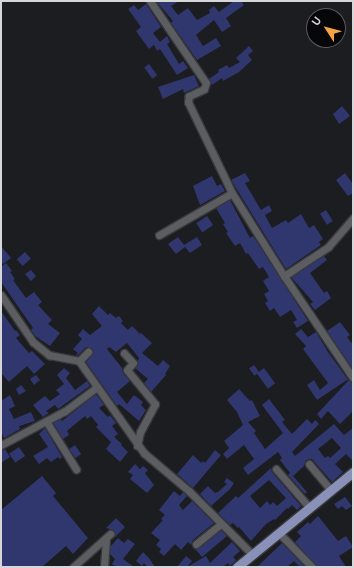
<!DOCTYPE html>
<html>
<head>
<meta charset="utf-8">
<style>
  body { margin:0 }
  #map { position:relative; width:354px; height:568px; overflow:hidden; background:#1c1d20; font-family:Figtree,sans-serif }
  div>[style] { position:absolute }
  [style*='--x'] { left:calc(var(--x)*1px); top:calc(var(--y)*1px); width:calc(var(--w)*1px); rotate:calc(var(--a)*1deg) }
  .building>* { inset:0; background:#30366e; transform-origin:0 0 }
  .roads { filter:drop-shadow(1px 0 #39393c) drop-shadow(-1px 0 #39393c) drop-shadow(0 1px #39393c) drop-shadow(0 -1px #39393c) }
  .minor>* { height:7px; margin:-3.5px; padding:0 3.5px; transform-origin:3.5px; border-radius:3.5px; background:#5c5d61 }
  .major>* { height:9px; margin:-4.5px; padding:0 4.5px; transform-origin:4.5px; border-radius:4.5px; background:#8a91b8 }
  span { translate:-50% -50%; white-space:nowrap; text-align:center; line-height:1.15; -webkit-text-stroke:3px #070709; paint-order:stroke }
  .frame { position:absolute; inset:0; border:2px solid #d7d7d9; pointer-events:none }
  .north { position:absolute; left:306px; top:8px; width:40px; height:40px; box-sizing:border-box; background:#070709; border:1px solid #5a5a5c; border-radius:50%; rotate:306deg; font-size:11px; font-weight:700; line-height:16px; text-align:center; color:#d7d7d9 }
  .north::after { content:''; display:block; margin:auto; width:14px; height:18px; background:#f5a345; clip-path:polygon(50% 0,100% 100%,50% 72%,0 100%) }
</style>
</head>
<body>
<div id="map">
  <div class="building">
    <div style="clip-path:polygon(156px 1px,179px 1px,171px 6px,178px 15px,188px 8px,197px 20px,210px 13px,209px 10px,214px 6px,219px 12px,234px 1px,241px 1px,244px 5px,226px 18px,231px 26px,222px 32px,214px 20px,196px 35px,203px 46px,216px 38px,221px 46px,197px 60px,171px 23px,173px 21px)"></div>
    <div style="clip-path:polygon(146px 4px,161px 27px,153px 33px,160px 42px,167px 36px,170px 42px,167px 44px,179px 64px,183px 61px,188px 68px,177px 75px,160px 49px,157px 51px,154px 45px,149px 49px,136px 31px,141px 27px,128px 9px,134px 5px,138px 10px)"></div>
    <div style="clip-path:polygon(249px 46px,253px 51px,248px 55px,252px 60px,239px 72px,223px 81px,222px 78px,212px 85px,209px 79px,219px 72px,218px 70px,227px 65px,229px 68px,240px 62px,236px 58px)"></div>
    <div style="left:149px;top:64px;width:14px;height:6px;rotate:54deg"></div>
    <div style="clip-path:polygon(194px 75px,199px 86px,184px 93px,183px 89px,163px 99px,158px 87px)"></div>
    <div style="clip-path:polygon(342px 106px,350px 116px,339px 124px,333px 114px)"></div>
    <div style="clip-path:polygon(245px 173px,250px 181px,245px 183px,261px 210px,269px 205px,272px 211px,265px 215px,272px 228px,286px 220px,288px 223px,301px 214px,309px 228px,314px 225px,323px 239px,319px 242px,321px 245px,286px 269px,231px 180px)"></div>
    <div style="clip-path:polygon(345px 173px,353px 184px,353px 193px,348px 196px,336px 180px)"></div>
    <div style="clip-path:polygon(212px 176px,217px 186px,221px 184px,225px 191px,200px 205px,193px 186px)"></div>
    <div style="clip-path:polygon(230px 200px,250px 238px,253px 236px,308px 321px,297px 328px,293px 322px,297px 320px,291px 310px,280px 317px,274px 308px,270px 311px,265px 303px,268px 301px,264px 294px,269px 291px,263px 281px,269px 277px,263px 267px,259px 269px,248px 253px,246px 254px,240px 243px,235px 246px,226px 233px,228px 232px,223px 224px,225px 223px,216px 208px)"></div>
    <div style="left:326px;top:210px;width:13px;height:7px;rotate:58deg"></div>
    <div style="left:207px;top:216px;width:11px;height:13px;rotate:56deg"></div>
    <div style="clip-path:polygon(178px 237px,184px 245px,197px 237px,202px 245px,190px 253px,185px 247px,176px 254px,168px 244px)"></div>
    <div style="clip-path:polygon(1px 246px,11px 258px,3px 264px,1px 262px)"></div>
    <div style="left:25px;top:252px;width:9px;height:11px;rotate:49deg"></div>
    <div style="clip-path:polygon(324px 256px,327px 260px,310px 273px,324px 293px,327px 291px,331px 298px,315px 310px,310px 304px,313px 302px,291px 277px)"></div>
    <div style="clip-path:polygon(6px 263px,12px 271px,10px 272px,15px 279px,13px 280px,26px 298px,34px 292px,42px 302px,38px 305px,52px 320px,48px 324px,60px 333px,50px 346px,35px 336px,31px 330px,33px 328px,1px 282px,1px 267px)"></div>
    <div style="clip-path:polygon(31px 270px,36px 276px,31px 281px,25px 274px)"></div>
    <div style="clip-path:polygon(99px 306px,108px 315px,110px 313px,116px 318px,119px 316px,123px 321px,121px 323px,128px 330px,132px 326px,140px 334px,141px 333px,152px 343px,142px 353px,158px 366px,163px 360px,170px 366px,165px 374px,166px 375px,151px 392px,144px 383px,148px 379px,135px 368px,139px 358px,127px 343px,116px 352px,109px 347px,107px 349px,122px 368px,123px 373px,130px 381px,117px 392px,127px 404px,134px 395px,143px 402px,141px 405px,146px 410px,139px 421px,119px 404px,117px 406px,86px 362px,93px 354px,92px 349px,86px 347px,77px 356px,76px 355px,78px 353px,73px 349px,82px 339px,78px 335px,83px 329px,90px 335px,102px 326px,92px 314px)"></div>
    <div style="clip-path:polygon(1px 311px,15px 331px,16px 330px,20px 335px,16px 338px,29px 353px,32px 351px,45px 364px,34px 374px,27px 366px,9px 382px,1px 373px)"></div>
    <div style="clip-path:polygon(340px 322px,350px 335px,347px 337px,353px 345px,353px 369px,327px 331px)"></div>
    <div style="clip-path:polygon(301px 329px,308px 337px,316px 332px,328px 352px,349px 381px,353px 383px,353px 411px,340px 424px,328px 411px,321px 419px,317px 414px,348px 381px,347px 380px,317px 400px,307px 385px,314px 380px,320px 390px,328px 383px,303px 349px,306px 346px,295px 334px)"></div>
    <div style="left:254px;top:365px;width:9px;height:6px;rotate:54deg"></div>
    <div style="clip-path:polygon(64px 368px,70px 373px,66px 378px,75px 390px,87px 381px,90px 386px,58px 409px,55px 405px,46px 411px,49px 413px,43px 417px,33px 405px,45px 396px,50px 401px,60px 394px,56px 390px,64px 384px,57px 375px)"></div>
    <div style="left:264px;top:368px;width:19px;height:9px;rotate:54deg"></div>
    <div style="clip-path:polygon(36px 375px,40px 380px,34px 385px,30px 379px)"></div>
    <div style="clip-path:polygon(21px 385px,26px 391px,19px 395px,16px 389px)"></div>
    <div style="clip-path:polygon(evenodd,239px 389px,250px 401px,252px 400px,260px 416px,248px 422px,256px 431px,254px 433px,265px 449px,283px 433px,262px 405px,269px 399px,285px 420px,282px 422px,292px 434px,307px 419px,312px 424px,315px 420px,319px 424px,292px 452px,295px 456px,334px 424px,344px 435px,353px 428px,353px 461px,346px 454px,335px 464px,343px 472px,332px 482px,312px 459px,306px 460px,304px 466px,293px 476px,307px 492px,305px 494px,288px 475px,290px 473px,280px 460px,282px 458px,278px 452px,248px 475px,243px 468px,254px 459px,244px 445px,227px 459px,223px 454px,229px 448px,224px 441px,243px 425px,237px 412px,227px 400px,239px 389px,332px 438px,341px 448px,330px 458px,328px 456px,325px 458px,318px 449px,332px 438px)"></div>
    <div style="clip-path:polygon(96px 394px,104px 405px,99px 408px,108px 417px,110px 415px,116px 423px,112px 426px,118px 434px,114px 437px,122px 444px,121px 445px,128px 452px,120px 462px,106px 449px,111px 442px,96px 427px,98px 425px,91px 416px,87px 419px,85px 416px,74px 425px,67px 431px,69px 435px,63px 439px,53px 423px,61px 419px,62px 421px)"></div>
    <div style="clip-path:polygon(10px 395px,15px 406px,9px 409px,14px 419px,31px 412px,35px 421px,19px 426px,20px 429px,4px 438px,1px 432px,1px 401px)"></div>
    <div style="clip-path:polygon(45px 428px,62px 457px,60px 459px,58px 457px,51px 462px,47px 458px,39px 464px,33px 456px,48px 447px,39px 434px)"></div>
    <div style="left:75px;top:445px;width:11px;height:7px;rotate:56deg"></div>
    <div style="left:19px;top:447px;width:11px;height:12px;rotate:56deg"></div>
    <div style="clip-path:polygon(5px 449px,10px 457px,1px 463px,1px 450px)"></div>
    <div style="clip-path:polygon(215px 450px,221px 455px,193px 488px,177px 474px,193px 455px,201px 463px,203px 461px,205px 463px)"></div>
    <div style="clip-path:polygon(135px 464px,140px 469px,143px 466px,148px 470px,145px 473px,154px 485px,147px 493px,130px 479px,133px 475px,128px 472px)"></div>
    <div style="clip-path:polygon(evenodd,271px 468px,272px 472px,301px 506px,297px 510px,292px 505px,288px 509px,287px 508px,275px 520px,274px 519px,266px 524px,251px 541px,239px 527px,238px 528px,233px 523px,230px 525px,218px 513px,236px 496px,238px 498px,271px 468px,269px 480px,286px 498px,277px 506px,273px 502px,270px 505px,267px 501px,260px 508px,250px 496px,269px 480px)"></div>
    <div style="clip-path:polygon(42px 476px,56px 493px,53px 496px,88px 538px,73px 554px,66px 546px,42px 567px,1px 567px,1px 510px)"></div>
    <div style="clip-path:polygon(227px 478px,234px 483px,230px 489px,211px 506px,200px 494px,208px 486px,215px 493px,218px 492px,227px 484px,224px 482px)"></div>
    <div style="clip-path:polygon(174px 491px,180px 496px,183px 492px,187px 496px,179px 505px,183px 510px,192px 501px,214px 523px,193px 540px,191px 545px,188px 542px,181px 550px,175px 544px,164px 556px,159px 552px,161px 549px,156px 545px,160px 540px,151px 533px,163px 520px,161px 519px,165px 515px,159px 510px)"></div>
    <div style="clip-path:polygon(345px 497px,352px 506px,346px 510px,342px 506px,338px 509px,334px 504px)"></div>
    <div style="clip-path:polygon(318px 516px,338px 541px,346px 536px,353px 547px,339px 556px,346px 567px,317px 567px,295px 542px,301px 536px,297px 532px,308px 522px,310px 524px)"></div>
    <div style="clip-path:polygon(116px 518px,125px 527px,115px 537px,113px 530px,106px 528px)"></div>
    <div style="clip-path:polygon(221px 530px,227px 536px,202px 557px,195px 549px,199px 548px)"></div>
    <div style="clip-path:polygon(118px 538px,124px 543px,128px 539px,135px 544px,123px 559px,134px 567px,116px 567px,112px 564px,115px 559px,110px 554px,110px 547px)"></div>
    <div style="clip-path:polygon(232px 542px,240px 551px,233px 557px,236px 560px,230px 566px,228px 563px,223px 567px,187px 567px,206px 556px,210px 563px)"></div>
    <div style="clip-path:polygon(282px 543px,305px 567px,300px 567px,294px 561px,287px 567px,257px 567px)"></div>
    <div style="clip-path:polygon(143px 552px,149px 558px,155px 567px,147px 567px,144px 563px,142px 566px,136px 561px)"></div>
    <div style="clip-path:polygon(186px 556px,192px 561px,187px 567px,177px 567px)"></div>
  </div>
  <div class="roads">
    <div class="minor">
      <div style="--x:150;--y:1;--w:99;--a:55.7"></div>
      <div style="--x:206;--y:83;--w:6;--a:108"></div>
      <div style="--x:204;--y:89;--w:17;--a:155"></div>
      <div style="--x:189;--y:96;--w:6;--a:99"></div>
      <div style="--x:188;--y:102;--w:101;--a:64.2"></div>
      <div style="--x:232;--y:193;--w:98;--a:57.9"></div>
      <div style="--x:284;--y:276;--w:123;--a:55.9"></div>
      <div style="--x:159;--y:235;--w:84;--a:-29.9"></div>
      <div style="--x:284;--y:276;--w:53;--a:-33.4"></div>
      <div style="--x:328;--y:247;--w:38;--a:-49"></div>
      <div style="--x:1;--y:295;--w:57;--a:55.8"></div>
      <div style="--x:33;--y:342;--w:21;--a:39"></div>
      <div style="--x:49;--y:355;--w:31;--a:11"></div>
      <div style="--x:79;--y:361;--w:113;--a:54.8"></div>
      <div style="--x:144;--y:453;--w:59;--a:40.2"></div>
      <div style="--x:189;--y:491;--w:89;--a:45"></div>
      <div style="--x:124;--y:353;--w:13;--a:48"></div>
      <div style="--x:133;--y:363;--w:9;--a:131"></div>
      <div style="--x:127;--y:370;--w:44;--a:50.5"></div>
      <div style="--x:155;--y:404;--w:32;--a:118"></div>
      <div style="--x:140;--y:432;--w:14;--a:102"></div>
      <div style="--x:79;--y:361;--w:13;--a:-45"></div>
      <div style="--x:46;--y:421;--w:57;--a:58"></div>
      <div style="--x:1;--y:445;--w:72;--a:-28"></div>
      <div style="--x:65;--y:411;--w:40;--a:-37"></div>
      <div style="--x:309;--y:464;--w:34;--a:50"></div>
      <div style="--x:276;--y:469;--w:52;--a:48.9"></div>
      <div style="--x:279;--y:533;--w:47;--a:45.9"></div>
      <div style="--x:196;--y:544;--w:32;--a:-39"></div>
      <div style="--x:73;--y:567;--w:50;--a:-41.7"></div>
      <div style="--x:104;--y:567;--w:29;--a:-86"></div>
    </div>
    <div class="major">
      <div style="--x:237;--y:567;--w:150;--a:-39.3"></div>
    </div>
  </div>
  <div class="frame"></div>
  <div class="north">U</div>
</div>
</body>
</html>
